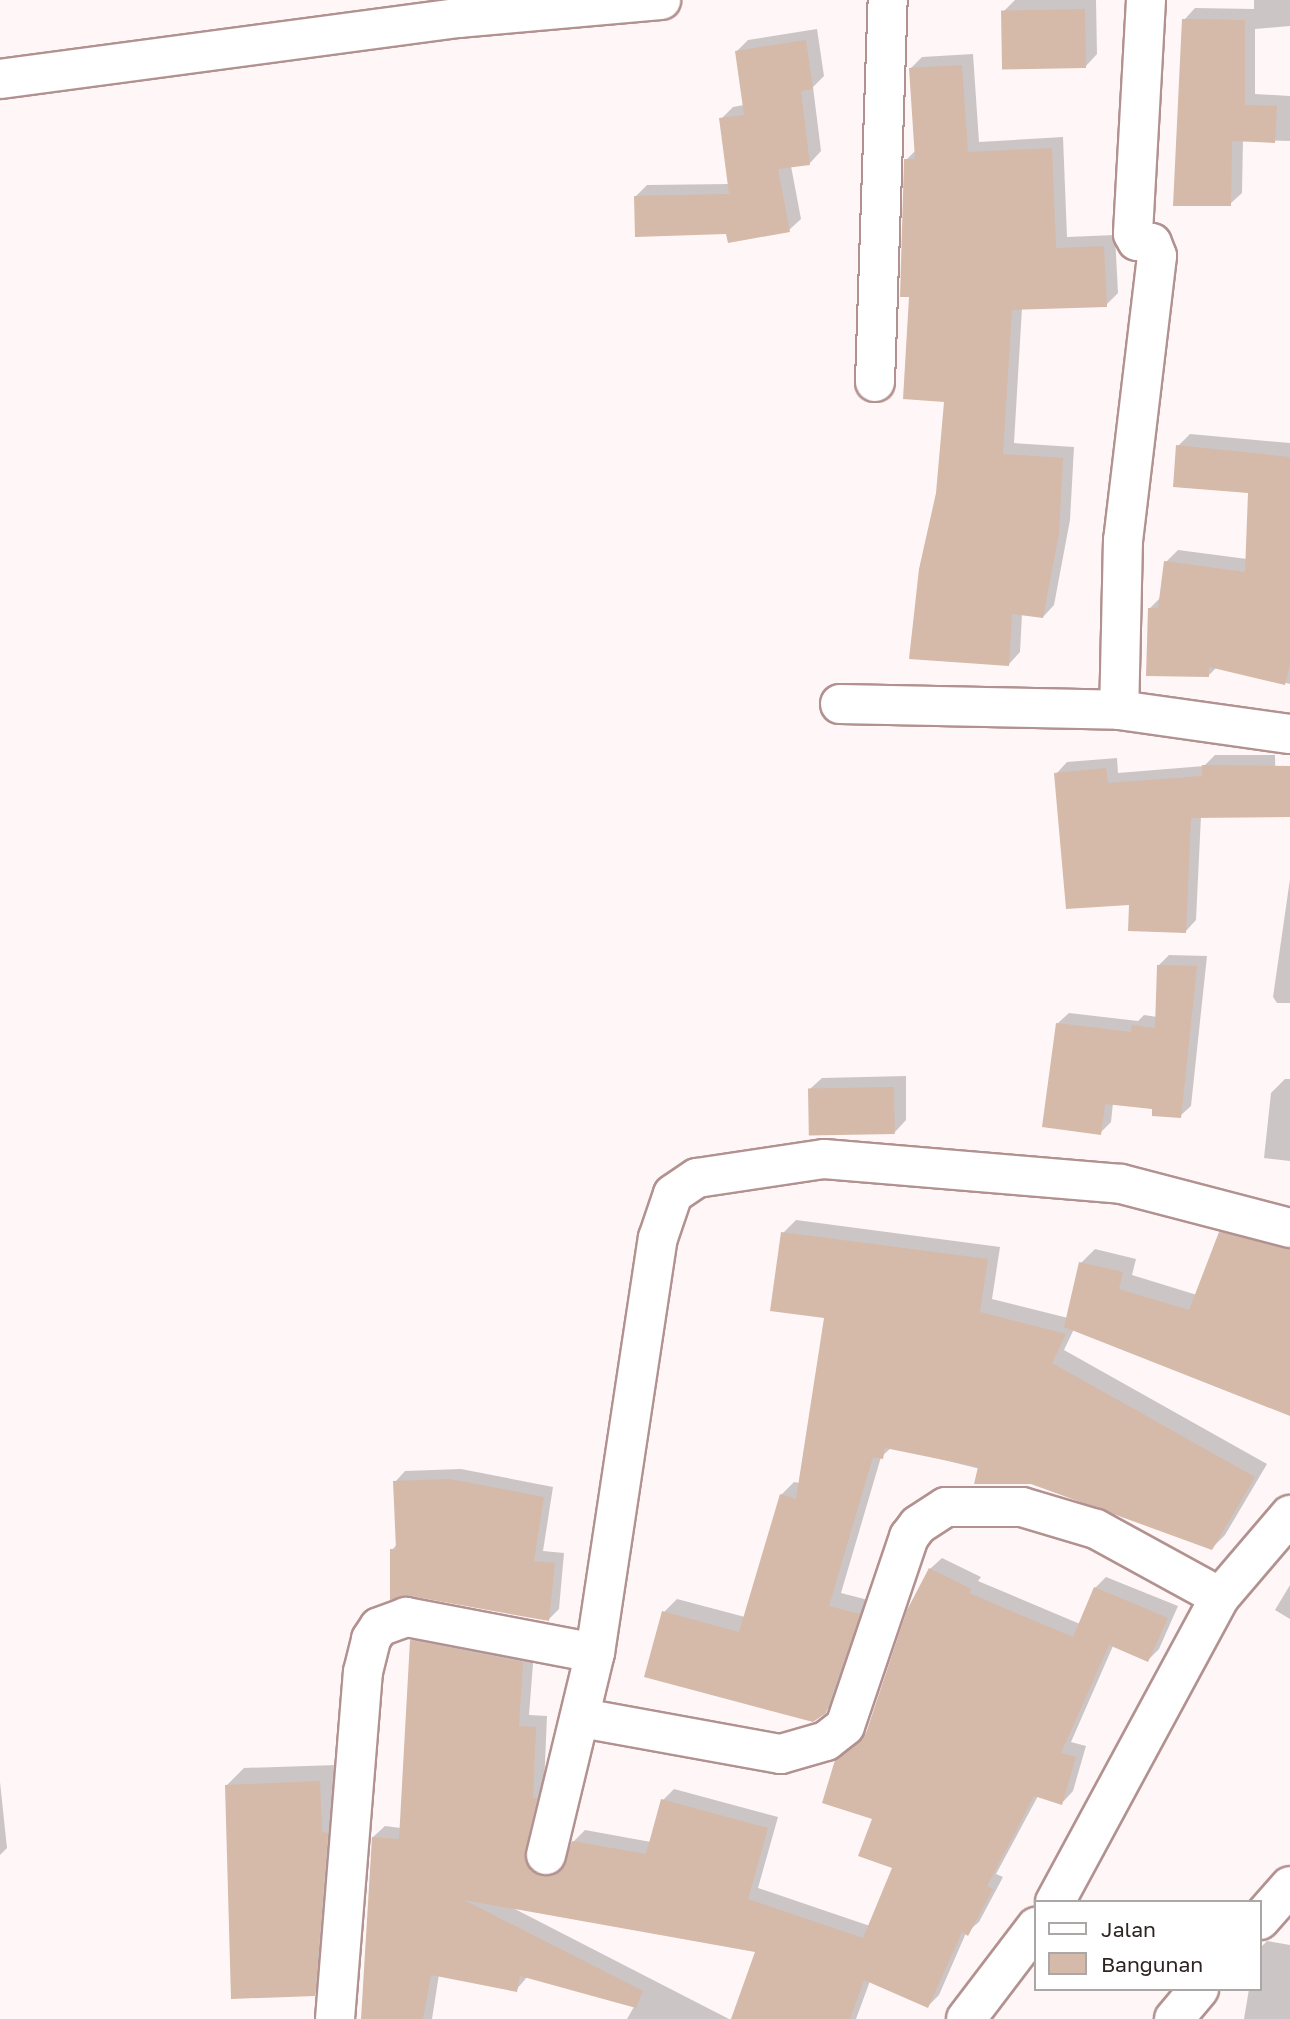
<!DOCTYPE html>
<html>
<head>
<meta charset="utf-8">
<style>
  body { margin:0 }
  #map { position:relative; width:1290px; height:2019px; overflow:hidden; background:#fff7f7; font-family:"Golos Text",sans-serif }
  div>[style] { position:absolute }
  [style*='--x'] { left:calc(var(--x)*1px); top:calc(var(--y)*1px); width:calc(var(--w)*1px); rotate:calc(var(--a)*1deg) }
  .shadow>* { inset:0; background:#0003 }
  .building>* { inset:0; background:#d5b9a9; transform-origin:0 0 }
  .roads { filter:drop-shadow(2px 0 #b29290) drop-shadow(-2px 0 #b29290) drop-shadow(0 2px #b29290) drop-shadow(0 -2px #b29290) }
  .minor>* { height:38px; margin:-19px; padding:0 19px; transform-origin:19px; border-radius:19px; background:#fff }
  .secondary>* { height:38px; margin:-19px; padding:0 19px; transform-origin:19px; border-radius:19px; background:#fff }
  span { translate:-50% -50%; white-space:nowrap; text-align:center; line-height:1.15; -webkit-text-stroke:6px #fff; paint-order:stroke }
  .legend { position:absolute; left:1034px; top:1900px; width:228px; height:91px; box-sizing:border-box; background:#fff; border:2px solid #aca7a7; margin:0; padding:9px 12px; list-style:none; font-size:21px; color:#302423 }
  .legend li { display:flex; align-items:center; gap:14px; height:35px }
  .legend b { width:35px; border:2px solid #aca7a7 }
</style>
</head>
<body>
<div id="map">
  <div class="shadow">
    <div style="clip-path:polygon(1015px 0,1096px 0,1097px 54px,1086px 66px,1003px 12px)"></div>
    <div style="clip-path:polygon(1254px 0,1290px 0,1290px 26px,1255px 29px,1255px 94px,1290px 96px,1290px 141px,1243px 140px,1242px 193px,1230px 204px,1184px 20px,1195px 8px,1254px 9px)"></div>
    <div style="clip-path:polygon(817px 29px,824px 76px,813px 87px,821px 151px,810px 163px,791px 166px,801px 219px,789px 230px,727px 232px,635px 197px,647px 185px,730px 184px,721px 119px,733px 107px,744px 105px,736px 52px,748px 40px)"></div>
    <div style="clip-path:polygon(973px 54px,979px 142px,1063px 137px,1067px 237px,1115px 235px,1118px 293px,1106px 305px,1022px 308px,1014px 443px,1074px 447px,1070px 520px,1054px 605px,1043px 617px,1022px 614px,1020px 652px,1009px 664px,937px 493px,946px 400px,911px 295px,906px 160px,916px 150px,911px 68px,922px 57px)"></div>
    <div style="clip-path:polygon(1190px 434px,1290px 443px,1290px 684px,1217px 667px,1209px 675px,1150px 608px,1161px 597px,1166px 562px,1178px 550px,1247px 559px,1249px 492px,1178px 446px)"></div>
    <div style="clip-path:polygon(1215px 755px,1275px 755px,1276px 804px,1201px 816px,1196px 920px,1185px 932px,1131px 903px,1056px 774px,1067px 762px,1117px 758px,1118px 773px,1204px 766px)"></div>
    <div style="clip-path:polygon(1290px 879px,1290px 1003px,1277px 1003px,1273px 997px)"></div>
    <div style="clip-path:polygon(1169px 955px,1207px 956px,1191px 1106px,1180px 1116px,1154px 1108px,1113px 1103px,1111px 1122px,1100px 1133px,1058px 1023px,1069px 1013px,1138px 1021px,1144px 1015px,1157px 1017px,1158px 966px)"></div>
    <div style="clip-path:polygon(906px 1076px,906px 1120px,895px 1132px,810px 1089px,822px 1078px)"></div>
    <div style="clip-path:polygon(1285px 1079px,1290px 1079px,1290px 1161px,1264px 1158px,1271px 1093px)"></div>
    <div style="clip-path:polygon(1234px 1219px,1290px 1230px,1290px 1415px,1074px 1329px,1064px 1350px,1267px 1464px,1225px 1535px,1212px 1548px,1032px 1482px,892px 1447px,881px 1457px,841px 1593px,872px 1601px,839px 1698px,825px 1712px,664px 1612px,677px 1599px,745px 1617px,781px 1495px,794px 1482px,800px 1483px,826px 1316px,783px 1233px,796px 1220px,1000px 1247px,992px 1299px,1068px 1318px,1081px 1263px,1095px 1249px,1136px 1259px,1132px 1275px,1197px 1295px,1220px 1233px)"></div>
    <div style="clip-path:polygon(461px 1469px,553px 1487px,543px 1551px,564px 1553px,559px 1609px,549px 1619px,392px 1550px,397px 1544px,395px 1482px,405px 1471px)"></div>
    <div style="clip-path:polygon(942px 1558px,981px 1577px,978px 1581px,1080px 1624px,1095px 1588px,1106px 1577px,1178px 1606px,1159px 1649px,1148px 1660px,1113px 1646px,1071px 1742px,1086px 1746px,1073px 1791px,1062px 1803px,1038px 1796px,996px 1874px,1003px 1877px,979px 1922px,966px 1933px,939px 1995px,928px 2006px,870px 1981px,856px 2019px,733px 2019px,757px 1951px,511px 1907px,729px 2019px,627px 2019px,635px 2005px,528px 1976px,516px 1990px,439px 1974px,432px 2019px,362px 2019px,373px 1837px,385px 1826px,401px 1828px,411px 1641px,422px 1630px,534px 1651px,529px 1715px,547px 1716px,544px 1787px,554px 1866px,566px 1862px,574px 1841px,585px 1830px,651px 1842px,663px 1800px,674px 1789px,778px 1817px,758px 1888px,870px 1926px,895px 1867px,874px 1818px,868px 1732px,930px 1569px)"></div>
    <div style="clip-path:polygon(1290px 1585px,1290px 1619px,1275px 1610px)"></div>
    <div style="clip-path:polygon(337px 1765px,332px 1977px,314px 1995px,227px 1785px,244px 1768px)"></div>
    <div style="clip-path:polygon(0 1782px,7px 1848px,0 1855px)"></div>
    <div style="clip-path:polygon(1267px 1941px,1290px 1945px,1290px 2019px,1244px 2019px,1249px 1989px,1260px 1989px,1260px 1948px)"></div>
  </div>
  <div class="building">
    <div style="left:1085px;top:9px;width:59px;height:84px;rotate:89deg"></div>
    <div style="clip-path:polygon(1182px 19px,1245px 20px,1245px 105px,1277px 106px,1275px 143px,1232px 141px,1231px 206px,1173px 206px)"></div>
    <div style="clip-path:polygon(806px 40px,813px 89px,801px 91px,810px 165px,778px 169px,790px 232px,728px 243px,726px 234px,635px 237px,634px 196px,729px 194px,719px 118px,744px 115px,735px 51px)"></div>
    <div style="clip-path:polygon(962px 65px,968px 152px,1052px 148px,1056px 248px,1104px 246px,1107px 307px,1012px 310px,1003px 454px,1063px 458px,1059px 533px,1043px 618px,1012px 614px,1009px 666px,909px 659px,919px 569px,936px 493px,944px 402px,903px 399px,909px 297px,900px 297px,904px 159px,915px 159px,909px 68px)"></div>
    <div style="clip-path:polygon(1176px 445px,1290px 457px,1290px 664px,1285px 685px,1209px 667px,1209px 677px,1146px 676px,1148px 608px,1158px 608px,1164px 561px,1245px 572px,1248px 493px,1173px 487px)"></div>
    <div style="clip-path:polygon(1202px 765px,1290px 766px,1290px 817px,1191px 818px,1186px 933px,1128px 931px,1129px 905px,1066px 909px,1054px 773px,1106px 768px,1108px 783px,1202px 776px)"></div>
    <div style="clip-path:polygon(1157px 965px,1197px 966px,1181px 1118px,1152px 1116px,1152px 1109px,1105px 1104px,1101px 1135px,1042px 1127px,1056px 1023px,1131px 1032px,1132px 1025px,1155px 1028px)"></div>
    <div style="left:894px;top:1087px;width:47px;height:86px;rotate:89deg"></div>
    <div style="clip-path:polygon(781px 1232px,988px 1259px,980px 1312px,1066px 1334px,1052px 1363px,1255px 1477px,1212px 1550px,1031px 1484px,974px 1484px,978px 1467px,885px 1448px,883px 1459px,873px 1457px,829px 1606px,860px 1614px,826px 1713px,813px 1722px,644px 1677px,662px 1611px,739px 1632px,780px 1494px,796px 1499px,824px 1318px,770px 1311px)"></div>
    <div style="clip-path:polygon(1219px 1232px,1290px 1249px,1290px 1416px,1064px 1327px,1079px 1262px,1123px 1272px,1119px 1289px,1189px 1310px)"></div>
    <div style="clip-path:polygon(450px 1479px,544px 1497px,534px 1561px,555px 1563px,549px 1621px,410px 1596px,390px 1600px,390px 1549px,396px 1549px,393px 1481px)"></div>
    <div style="clip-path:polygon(929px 1568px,971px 1589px,969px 1593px,1073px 1637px,1094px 1587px,1168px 1618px,1148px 1662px,1109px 1645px,1061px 1753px,1076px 1757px,1062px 1805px,1034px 1796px,987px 1886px,993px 1889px,968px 1936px,962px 1932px,928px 2008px,864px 1980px,850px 2019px,731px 2019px,755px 1952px,464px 1900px,643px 1991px,636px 2008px,520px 1976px,517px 1992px,431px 1975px,423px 2019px,361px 2019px,372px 1837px,399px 1839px,410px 1640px,523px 1662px,519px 1726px,536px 1727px,533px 1798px,537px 1798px,525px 1851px,531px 1871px,542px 1876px,561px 1871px,572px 1841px,646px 1854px,661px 1799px,768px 1828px,748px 1899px,863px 1938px,892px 1868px,858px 1856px,872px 1819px,822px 1803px,835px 1760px,866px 1733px,907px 1610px)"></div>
    <div style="clip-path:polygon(320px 1781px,322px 1832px,328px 1833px,315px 1996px,231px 1999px,225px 1785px)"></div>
  </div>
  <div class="roads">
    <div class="minor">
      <div style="--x:1146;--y:0;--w:234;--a:93.2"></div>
      <div style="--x:1133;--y:234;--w:8;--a:60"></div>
      <div style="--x:1137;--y:241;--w:15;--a:8"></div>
      <div style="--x:1152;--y:243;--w:14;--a:69"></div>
      <div style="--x:1157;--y:256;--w:286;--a:96.8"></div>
      <div style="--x:1123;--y:540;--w:170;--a:91.3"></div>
      <div style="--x:1119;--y:710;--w:173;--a:8"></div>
      <div style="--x:0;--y:79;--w:464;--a:-7.6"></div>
      <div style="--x:460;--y:18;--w:202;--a:-5.1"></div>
      <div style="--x:875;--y:382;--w:382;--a:-88.1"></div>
      <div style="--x:840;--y:704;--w:279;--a:1.2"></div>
      <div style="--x:582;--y:1718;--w:202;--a:10.3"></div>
      <div style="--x:781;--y:1754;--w:47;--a:-16.1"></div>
      <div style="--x:826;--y:1741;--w:24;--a:-38"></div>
      <div style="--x:845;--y:1726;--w:200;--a:-71.3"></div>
      <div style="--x:909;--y:1537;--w:15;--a:-53"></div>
      <div style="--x:918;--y:1525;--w:33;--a:-33"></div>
      <div style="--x:946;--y:1507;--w:76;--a:0"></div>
      <div style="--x:1022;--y:1507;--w:77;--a:16.6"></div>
      <div style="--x:1096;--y:1529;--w:141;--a:28.7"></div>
      <div style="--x:546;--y:1855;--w:208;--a:-76.4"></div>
      <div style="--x:1260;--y:1920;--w:45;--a:-48.6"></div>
      <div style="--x:335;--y:2019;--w:348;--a:-85.4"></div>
      <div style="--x:363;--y:1672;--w:34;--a:-76"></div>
      <div style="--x:371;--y:1639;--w:14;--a:-56"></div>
      <div style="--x:379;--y:1627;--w:29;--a:-20"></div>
      <div style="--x:406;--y:1617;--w:192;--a:10.8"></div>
      <div style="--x:595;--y:1653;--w:420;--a:-81.4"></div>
      <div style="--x:658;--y:1238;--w:46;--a:-71.2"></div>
      <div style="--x:673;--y:1194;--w:29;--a:-34"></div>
      <div style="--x:697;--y:1178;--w:128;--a:-8.5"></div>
      <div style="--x:824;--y:1159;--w:298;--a:4.8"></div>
      <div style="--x:1121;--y:1184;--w:175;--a:14.6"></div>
      <div style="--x:1174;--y:2019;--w:39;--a:-50"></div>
    </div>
    <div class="secondary">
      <div style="--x:1055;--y:1902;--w:347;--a:-61.6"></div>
      <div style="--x:1220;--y:1597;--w:108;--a:-49.5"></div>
      <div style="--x:966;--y:2019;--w:116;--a:-52.7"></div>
    </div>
  </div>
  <ul class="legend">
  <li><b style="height:9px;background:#fff"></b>Jalan</li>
  <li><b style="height:19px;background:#d5b9a9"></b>Bangunan</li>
  </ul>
</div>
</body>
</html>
